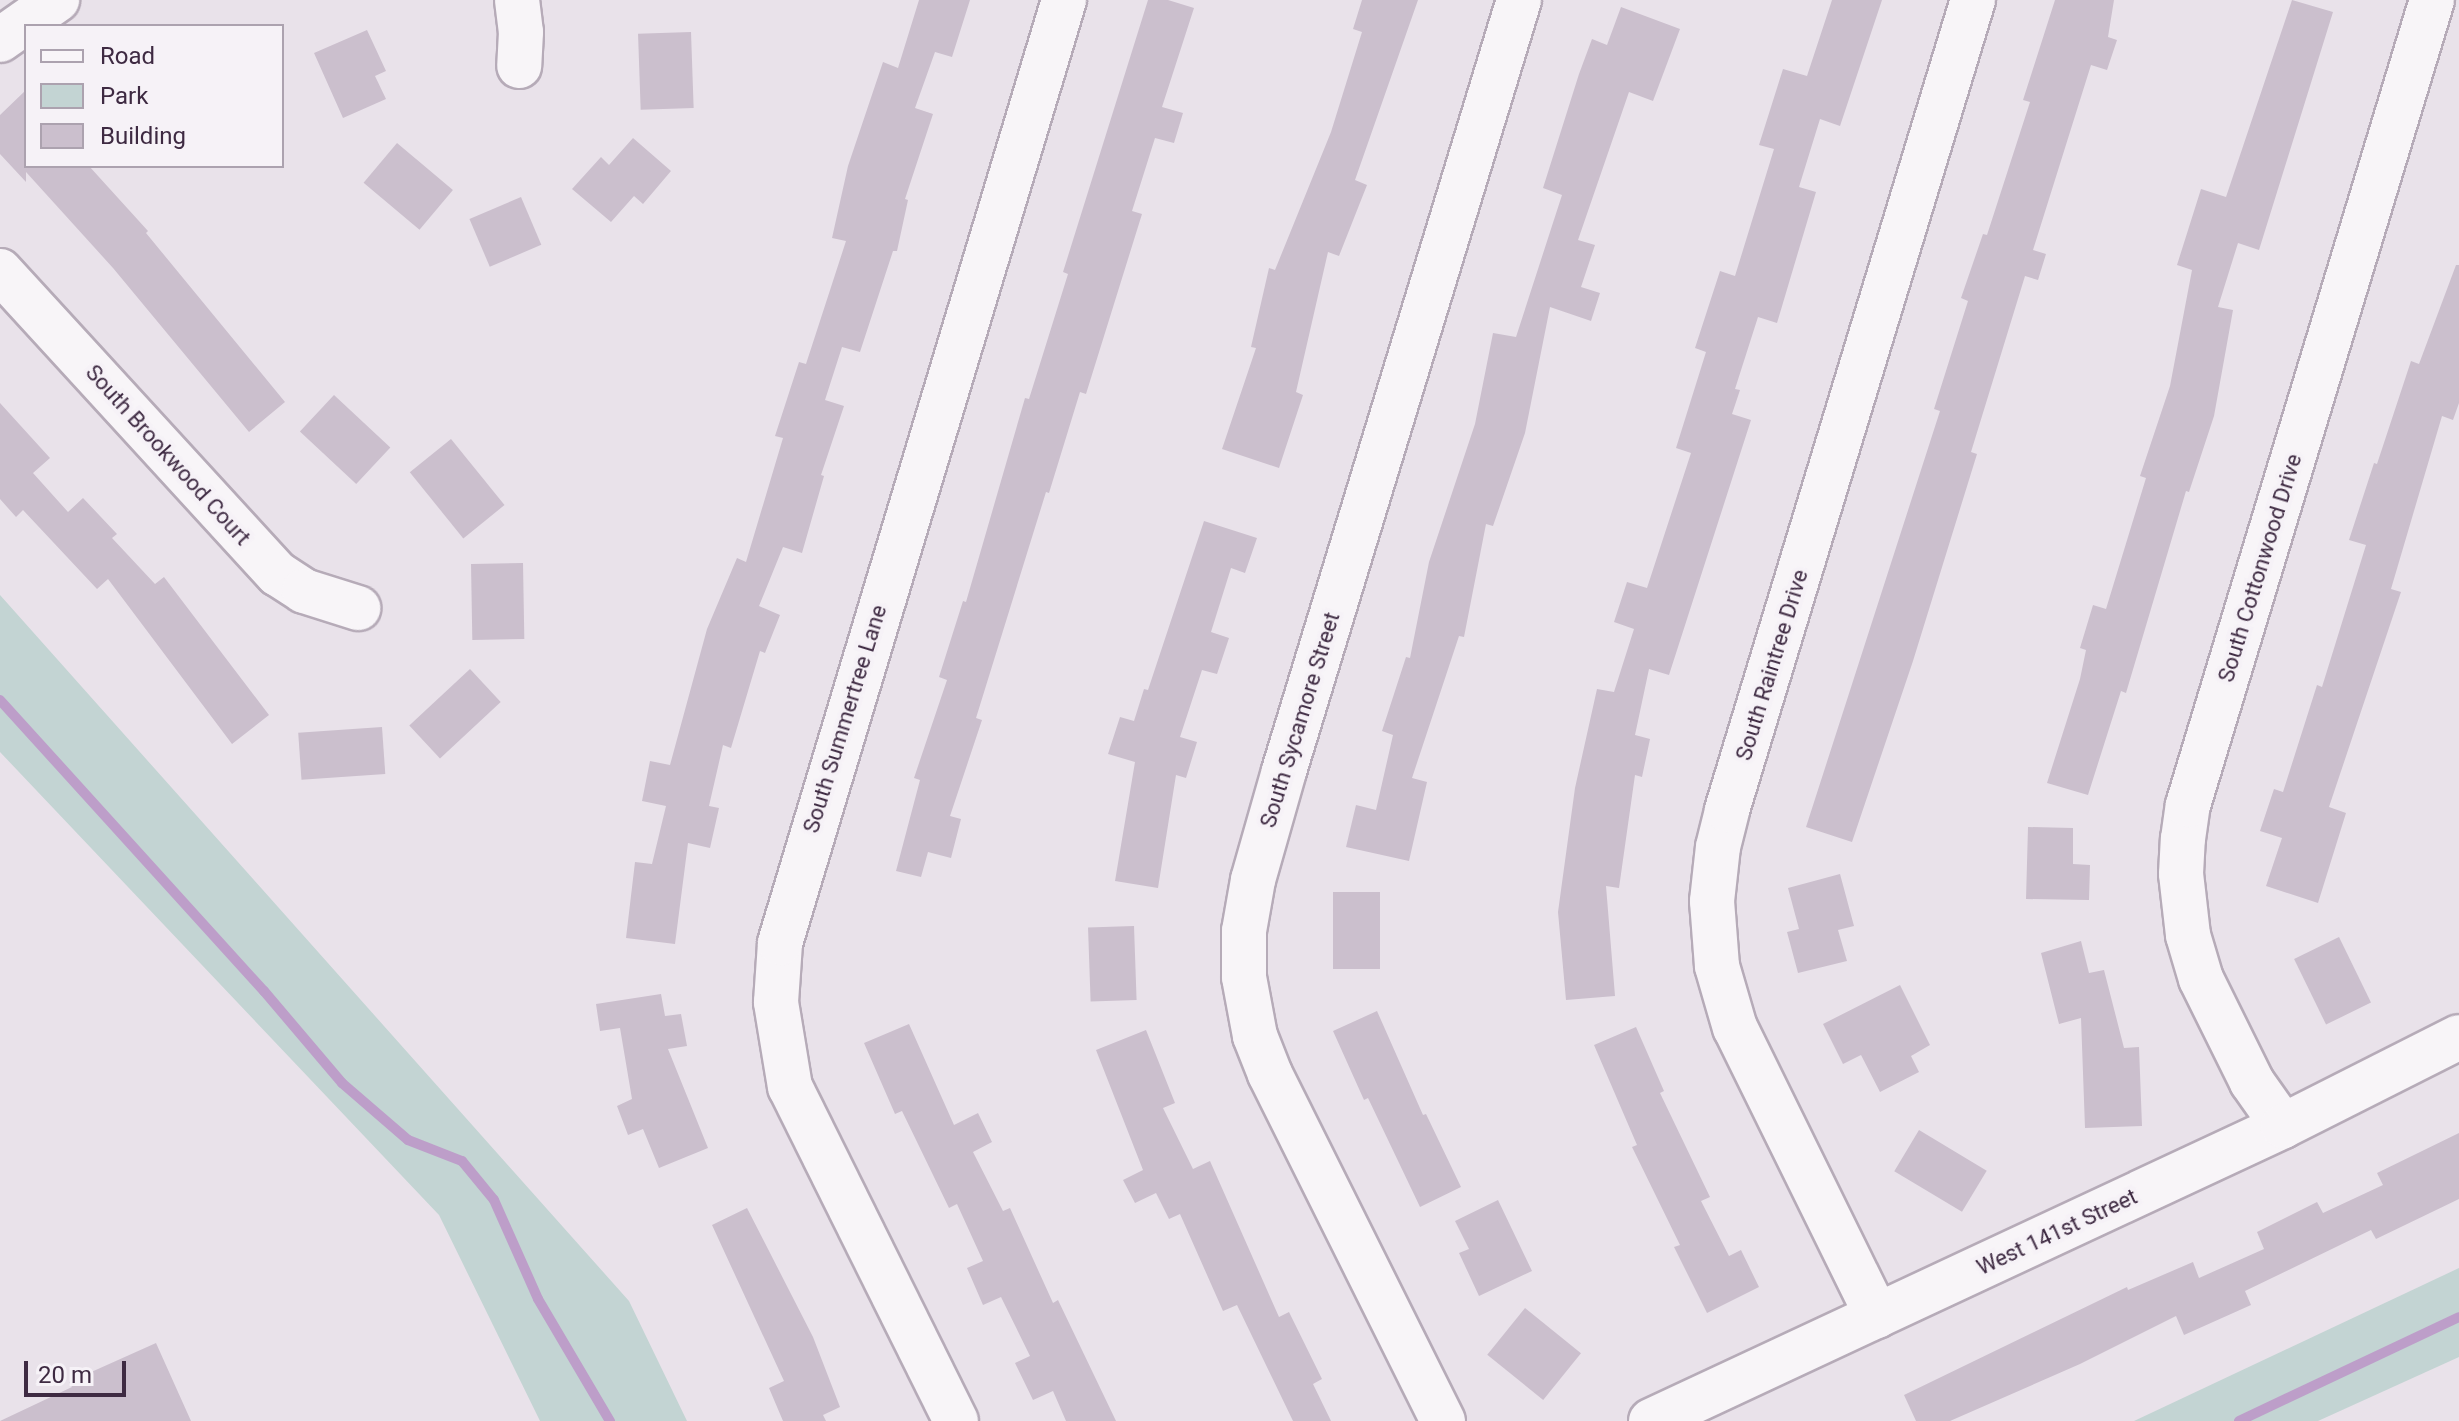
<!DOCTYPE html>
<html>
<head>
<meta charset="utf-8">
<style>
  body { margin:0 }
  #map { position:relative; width:2459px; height:1421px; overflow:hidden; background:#e9e2ea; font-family:Roboto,sans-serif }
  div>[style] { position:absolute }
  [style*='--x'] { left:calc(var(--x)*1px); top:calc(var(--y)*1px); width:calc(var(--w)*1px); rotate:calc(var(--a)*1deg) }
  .green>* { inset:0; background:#c3d4d3 }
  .stream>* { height:10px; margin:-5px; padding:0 5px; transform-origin:5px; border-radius:5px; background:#bd9ec9 }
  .building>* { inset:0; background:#cbbfcd; transform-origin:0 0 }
  .roads { filter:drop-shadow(2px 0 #b6abb8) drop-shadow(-2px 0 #b6abb8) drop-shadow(0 2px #b6abb8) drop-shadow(0 -2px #b6abb8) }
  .minor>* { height:44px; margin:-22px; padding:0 22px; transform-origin:22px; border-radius:22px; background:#f8f5f8 }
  span { translate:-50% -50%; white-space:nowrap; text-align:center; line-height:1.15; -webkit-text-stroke:8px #f6f2f7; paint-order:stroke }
  .street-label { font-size:22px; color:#3e2a42 }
  .legend { position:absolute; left:24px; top:24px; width:260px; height:144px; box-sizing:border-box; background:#f6f2f7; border:2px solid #aca2af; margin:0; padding:10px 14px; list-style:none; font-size:24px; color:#3e2a42 }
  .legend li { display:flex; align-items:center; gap:16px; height:40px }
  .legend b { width:40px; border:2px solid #aca2af }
  .scale { position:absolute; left:24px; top:1361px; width:102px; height:36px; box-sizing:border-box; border:4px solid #3e2a42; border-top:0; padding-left:10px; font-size:24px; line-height:28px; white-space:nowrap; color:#3e2a42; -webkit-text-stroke:6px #f6f2f7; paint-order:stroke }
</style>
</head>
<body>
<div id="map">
  <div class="green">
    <div style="clip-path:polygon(0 595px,629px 1301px,687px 1421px,540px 1421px,439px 1215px,0 752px)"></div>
    <div style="clip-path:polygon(2459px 1268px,2459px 1357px,2318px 1421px,2134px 1421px)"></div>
  </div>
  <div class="stream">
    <div style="--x:0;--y:700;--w:393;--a:47.8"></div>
    <div style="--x:264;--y:991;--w:121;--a:49.7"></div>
    <div style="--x:342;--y:1083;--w:87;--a:40.8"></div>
    <div style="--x:408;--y:1140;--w:58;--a:21.3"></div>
    <div style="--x:462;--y:1161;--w:50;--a:50.6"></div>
    <div style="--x:494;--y:1200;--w:108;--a:66"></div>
    <div style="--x:538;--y:1299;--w:142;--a:59.5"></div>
    <div style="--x:2239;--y:1421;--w:243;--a:-25.3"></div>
  </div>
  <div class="building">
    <div style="clip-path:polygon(919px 0,970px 0,952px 57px,935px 52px,915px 108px,933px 114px,905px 199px,908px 200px,897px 251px,893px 251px,860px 352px,842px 347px,825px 400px,844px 406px,821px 475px,824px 476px,802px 553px,783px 547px,759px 606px,780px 615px,765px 653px,760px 651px,731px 748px,723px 745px,709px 806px,719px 808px,710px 848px,688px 843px,675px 944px,626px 938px,635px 862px,652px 864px,666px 806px,642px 801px,650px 761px,670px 765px,707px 629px,737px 558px,746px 562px,783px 438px,775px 436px,799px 362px,806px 364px,846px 241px,832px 238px,848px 166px,883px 62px,898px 68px)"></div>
    <div style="clip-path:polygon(1148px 0,1168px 0,1194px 8px,1162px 107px,1183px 113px,1174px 143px,1155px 138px,1132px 211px,1142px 214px,1086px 394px,1080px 392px,1049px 493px,1046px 492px,976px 718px,982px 720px,950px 816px,961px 819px,951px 858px,928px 852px,921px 877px,896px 871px,920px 780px,914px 778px,947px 680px,939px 677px,963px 601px,966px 602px,1025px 398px,1029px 399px,1068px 274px,1063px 272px)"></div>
    <div style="clip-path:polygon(1362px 0,1418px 0,1355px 180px,1367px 185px,1339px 256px,1328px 252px,1296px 392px,1303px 395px,1279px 468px,1222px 449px,1256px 348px,1251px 347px,1269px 268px,1275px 270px,1331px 132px,1362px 32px,1353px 29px)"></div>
    <div style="clip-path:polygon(1832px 0,1882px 0,1840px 126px,1820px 119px,1799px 187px,1816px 192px,1777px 323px,1758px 317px,1735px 389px,1740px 390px,1732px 414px,1751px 420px,1669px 675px,1649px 669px,1635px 735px,1650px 739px,1642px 777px,1635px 775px,1619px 888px,1606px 886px,1615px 996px,1566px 1000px,1558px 912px,1575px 788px,1597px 689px,1614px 692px,1634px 629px,1614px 622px,1627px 582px,1647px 588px,1691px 453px,1676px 448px,1706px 352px,1695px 348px,1720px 271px,1735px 276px,1774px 149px,1759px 145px,1783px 69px,1807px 76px)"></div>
    <div style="clip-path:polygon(2055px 0,2114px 0,2108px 37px,2117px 40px,2107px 70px,2091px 65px,2033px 250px,2046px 254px,2038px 280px,2025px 276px,1971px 452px,1977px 454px,1913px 661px,1852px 842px,1806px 827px,1940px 411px,1934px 409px,1968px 301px,1961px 298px,1983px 234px,1987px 235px,2030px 102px,2023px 100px)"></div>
    <div style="clip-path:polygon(2292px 0,2333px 12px,2259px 250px,2238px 243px,2218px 307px,2233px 310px,2214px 416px,2189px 492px,2186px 491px,2126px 693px,2121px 691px,2088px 795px,2047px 783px,2080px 679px,2086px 650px,2080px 648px,2093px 605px,2106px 609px,2146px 478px,2140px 476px,2170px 386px,2192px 270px,2177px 265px,2201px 189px,2226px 197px)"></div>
    <div style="clip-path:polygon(1621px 7px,1680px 29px,1653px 101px,1629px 92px,1578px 240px,1595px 245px,1581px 287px,1600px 293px,1591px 321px,1550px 307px,1525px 433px,1493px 526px,1486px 524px,1464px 637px,1459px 636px,1412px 778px,1427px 782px,1409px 861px,1346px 847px,1356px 805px,1376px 810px,1393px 735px,1382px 731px,1406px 657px,1410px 658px,1429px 562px,1475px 424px,1493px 333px,1516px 337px,1562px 195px,1543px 188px,1579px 74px,1592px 39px,1607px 45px)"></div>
    <div style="clip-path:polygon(367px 30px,386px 71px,375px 76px,386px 99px,343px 118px,314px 53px)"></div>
    <div style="left:691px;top:32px;width:76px;height:53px;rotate:88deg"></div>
    <div style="clip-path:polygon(26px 90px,26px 166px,89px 166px,148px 231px,146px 233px,285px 402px,249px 432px,113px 268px,26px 172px,26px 182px,0 154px,0 115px)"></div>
    <div style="clip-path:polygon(633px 138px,671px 171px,643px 204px,634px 196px,611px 222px,572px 189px,601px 157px,609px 165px)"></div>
    <div style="left:397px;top:143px;width:73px;height:52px;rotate:40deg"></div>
    <div style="left:521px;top:197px;width:52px;height:56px;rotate:67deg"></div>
    <div style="clip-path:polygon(2456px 265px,2459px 265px,2459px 403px,2453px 420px,2442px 416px,2391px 589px,2401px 592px,2329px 807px,2346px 813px,2318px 903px,2266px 886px,2282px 838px,2260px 831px,2274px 789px,2283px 792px,2317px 685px,2322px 687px,2366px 545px,2349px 540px,2374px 463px,2377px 464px,2411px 361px,2419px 364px)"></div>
    <div style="left:334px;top:395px;width:77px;height:50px;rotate:43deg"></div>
    <div style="clip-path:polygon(0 403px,50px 458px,33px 473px,68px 512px,83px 498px,117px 534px,112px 538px,155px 584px,164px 577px,269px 715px,232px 744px,108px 579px,97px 589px,23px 510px,16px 517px,0 499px)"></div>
    <div style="left:451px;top:439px;width:85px;height:53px;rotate:51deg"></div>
    <div style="clip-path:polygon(1204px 521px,1257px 538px,1245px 573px,1231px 568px,1211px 632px,1229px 638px,1217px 674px,1202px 670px,1180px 737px,1197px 742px,1186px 778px,1176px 775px,1158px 888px,1115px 881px,1135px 762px,1108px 754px,1120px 717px,1134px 721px,1144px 689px,1148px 690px)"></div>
    <div style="left:523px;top:563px;width:76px;height:52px;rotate:89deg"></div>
    <div style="left:470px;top:669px;width:45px;height:83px;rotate:47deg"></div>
    <div style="left:382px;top:727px;width:47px;height:84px;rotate:86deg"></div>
    <div style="clip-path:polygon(2028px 827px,2073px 828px,2073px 864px,2090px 865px,2089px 900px,2026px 899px)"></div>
    <div style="clip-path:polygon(1840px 874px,1854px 926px,1838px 930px,1847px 961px,1798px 973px,1787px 932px,1799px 929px,1788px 888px)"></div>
    <div style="left:1333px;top:892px;width:47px;height:77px"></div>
    <div style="left:1134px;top:926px;width:74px;height:46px;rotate:88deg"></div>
    <div style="left:2339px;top:937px;width:73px;height:50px;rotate:64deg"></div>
    <div style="clip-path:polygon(2081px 941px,2089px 973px,2104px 970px,2124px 1048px,2139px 1047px,2142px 1126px,2085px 1128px,2081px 1018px,2059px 1024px,2041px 953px)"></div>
    <div style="clip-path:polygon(1900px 985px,1930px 1045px,1911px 1056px,1919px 1072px,1880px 1092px,1861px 1055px,1843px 1064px,1823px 1024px)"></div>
    <div style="clip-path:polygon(661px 994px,665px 1016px,681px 1014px,687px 1046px,668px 1049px,708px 1148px,659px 1168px,643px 1129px,628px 1135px,617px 1106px,632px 1099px,620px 1028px,600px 1031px,596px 1004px)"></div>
    <div style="clip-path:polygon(1377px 1011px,1423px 1115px,1426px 1114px,1461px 1187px,1420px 1207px,1368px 1098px,1364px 1100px,1333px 1031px)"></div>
    <div style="clip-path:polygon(909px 1024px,954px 1125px,978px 1113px,992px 1142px,973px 1152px,1003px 1211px,1010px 1208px,1053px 1303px,1058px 1300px,1116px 1421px,1066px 1421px,1053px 1391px,1033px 1400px,1015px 1363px,1030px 1356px,1001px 1297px,983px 1305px,967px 1268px,983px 1261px,957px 1204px,949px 1208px,902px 1111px,895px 1114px,864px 1043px)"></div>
    <div style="clip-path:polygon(1636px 1027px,1664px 1091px,1660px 1093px,1710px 1197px,1701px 1201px,1729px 1256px,1741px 1250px,1759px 1287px,1707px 1313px,1674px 1247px,1680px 1245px,1632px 1147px,1637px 1145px,1594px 1045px)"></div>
    <div style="clip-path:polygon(1146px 1030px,1175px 1103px,1163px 1108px,1193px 1169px,1210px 1161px,1279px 1317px,1289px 1312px,1322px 1379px,1313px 1384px,1331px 1421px,1293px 1421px,1237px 1305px,1223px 1311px,1180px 1214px,1169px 1219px,1156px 1193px,1135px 1203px,1123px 1180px,1143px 1170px,1096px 1050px)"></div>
    <div style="left:1919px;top:1130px;width:79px;height:48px;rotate:31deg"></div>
    <div style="clip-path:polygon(2459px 1133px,2459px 1199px,2376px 1239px,2371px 1230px,2245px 1291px,2251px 1305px,2184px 1335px,2176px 1316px,2080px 1364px,1950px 1421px,1916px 1421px,1904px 1395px,2127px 1287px,2128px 1290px,2193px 1262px,2199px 1278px,2264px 1249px,2257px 1232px,2317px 1202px,2323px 1213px,2383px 1185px,2377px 1173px)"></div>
    <div style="clip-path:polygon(1498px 1200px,1532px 1271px,1479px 1296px,1459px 1253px,1469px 1249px,1455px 1221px)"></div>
    <div style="clip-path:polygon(747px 1208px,813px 1337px,840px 1407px,823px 1415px,826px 1421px,783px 1421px,769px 1388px,784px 1381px,712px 1225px)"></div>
    <div style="left:1525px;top:1308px;width:72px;height:60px;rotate:39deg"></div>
    <div style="clip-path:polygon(156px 1343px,191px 1421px,0 1421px,72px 1387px,69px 1382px)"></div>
  </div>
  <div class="roads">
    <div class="minor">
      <div style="--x:517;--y:0;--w:32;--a:83"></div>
      <div style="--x:521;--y:32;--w:34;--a:93"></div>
      <div style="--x:0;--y:40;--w:70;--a:-35.1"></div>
      <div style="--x:0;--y:271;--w:411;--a:47.5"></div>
      <div style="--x:278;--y:574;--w:31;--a:33"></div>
      <div style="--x:304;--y:591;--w:57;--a:17.5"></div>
      <div style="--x:2283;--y:1126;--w:54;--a:-125.2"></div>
      <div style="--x:2252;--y:1082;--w:115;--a:-116.3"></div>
      <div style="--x:2201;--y:979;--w:46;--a:-106.5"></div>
      <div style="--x:2188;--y:935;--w:61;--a:-96.5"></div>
      <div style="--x:2181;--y:874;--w:35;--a:-87"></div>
      <div style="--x:2183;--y:839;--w:34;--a:-82"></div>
      <div style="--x:2188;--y:805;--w:841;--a:-73.14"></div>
      <div style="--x:1877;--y:1316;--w:321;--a:-116.2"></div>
      <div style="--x:1735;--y:1028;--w:65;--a:-106.2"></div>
      <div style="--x:1717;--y:966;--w:65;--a:-94.4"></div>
      <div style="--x:1712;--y:901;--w:54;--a:-83.7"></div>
      <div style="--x:1718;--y:847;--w:38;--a:-76"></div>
      <div style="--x:1727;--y:810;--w:847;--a:-73.11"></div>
      <div style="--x:956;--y:1421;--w:373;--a:-116.4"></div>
      <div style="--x:790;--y:1087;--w:86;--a:-99.4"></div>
      <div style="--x:776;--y:1002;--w:59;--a:-86.1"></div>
      <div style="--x:780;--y:943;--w:985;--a:-73.24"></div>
      <div style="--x:1443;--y:1421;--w:388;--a:-116.5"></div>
      <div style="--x:1270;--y:1074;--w:41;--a:-111.5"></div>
      <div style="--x:1255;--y:1036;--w:60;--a:-100.6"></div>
      <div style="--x:1244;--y:977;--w:46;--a:-90"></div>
      <div style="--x:1244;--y:931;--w:52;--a:-80"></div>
      <div style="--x:1253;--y:880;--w:113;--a:-74.1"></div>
      <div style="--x:1284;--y:771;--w:806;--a:-73.05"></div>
      <div style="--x:1651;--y:1421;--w:697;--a:-25.02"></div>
      <div style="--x:2283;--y:1126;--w:197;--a:-26.8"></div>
    </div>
  </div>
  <div class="street-label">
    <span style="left:168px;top:455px;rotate:48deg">South Brookwood Court</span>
    <span style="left:2260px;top:568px;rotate:-73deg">South Cottonwood Drive</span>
    <span style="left:1772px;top:665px;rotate:-73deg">South Raintree Drive</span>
    <span style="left:845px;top:719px;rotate:-73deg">South Summertree Lane</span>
    <span style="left:1300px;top:720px;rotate:-73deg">South Sycamore Street</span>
    <span style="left:2057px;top:1232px;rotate:-25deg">West 141st Street</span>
  </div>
  <ul class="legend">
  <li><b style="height:10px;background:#f8f5f8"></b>Road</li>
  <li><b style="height:22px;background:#c3d4d3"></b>Park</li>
  <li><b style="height:22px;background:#cbbfcd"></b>Building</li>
  </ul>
  <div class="scale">20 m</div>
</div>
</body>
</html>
